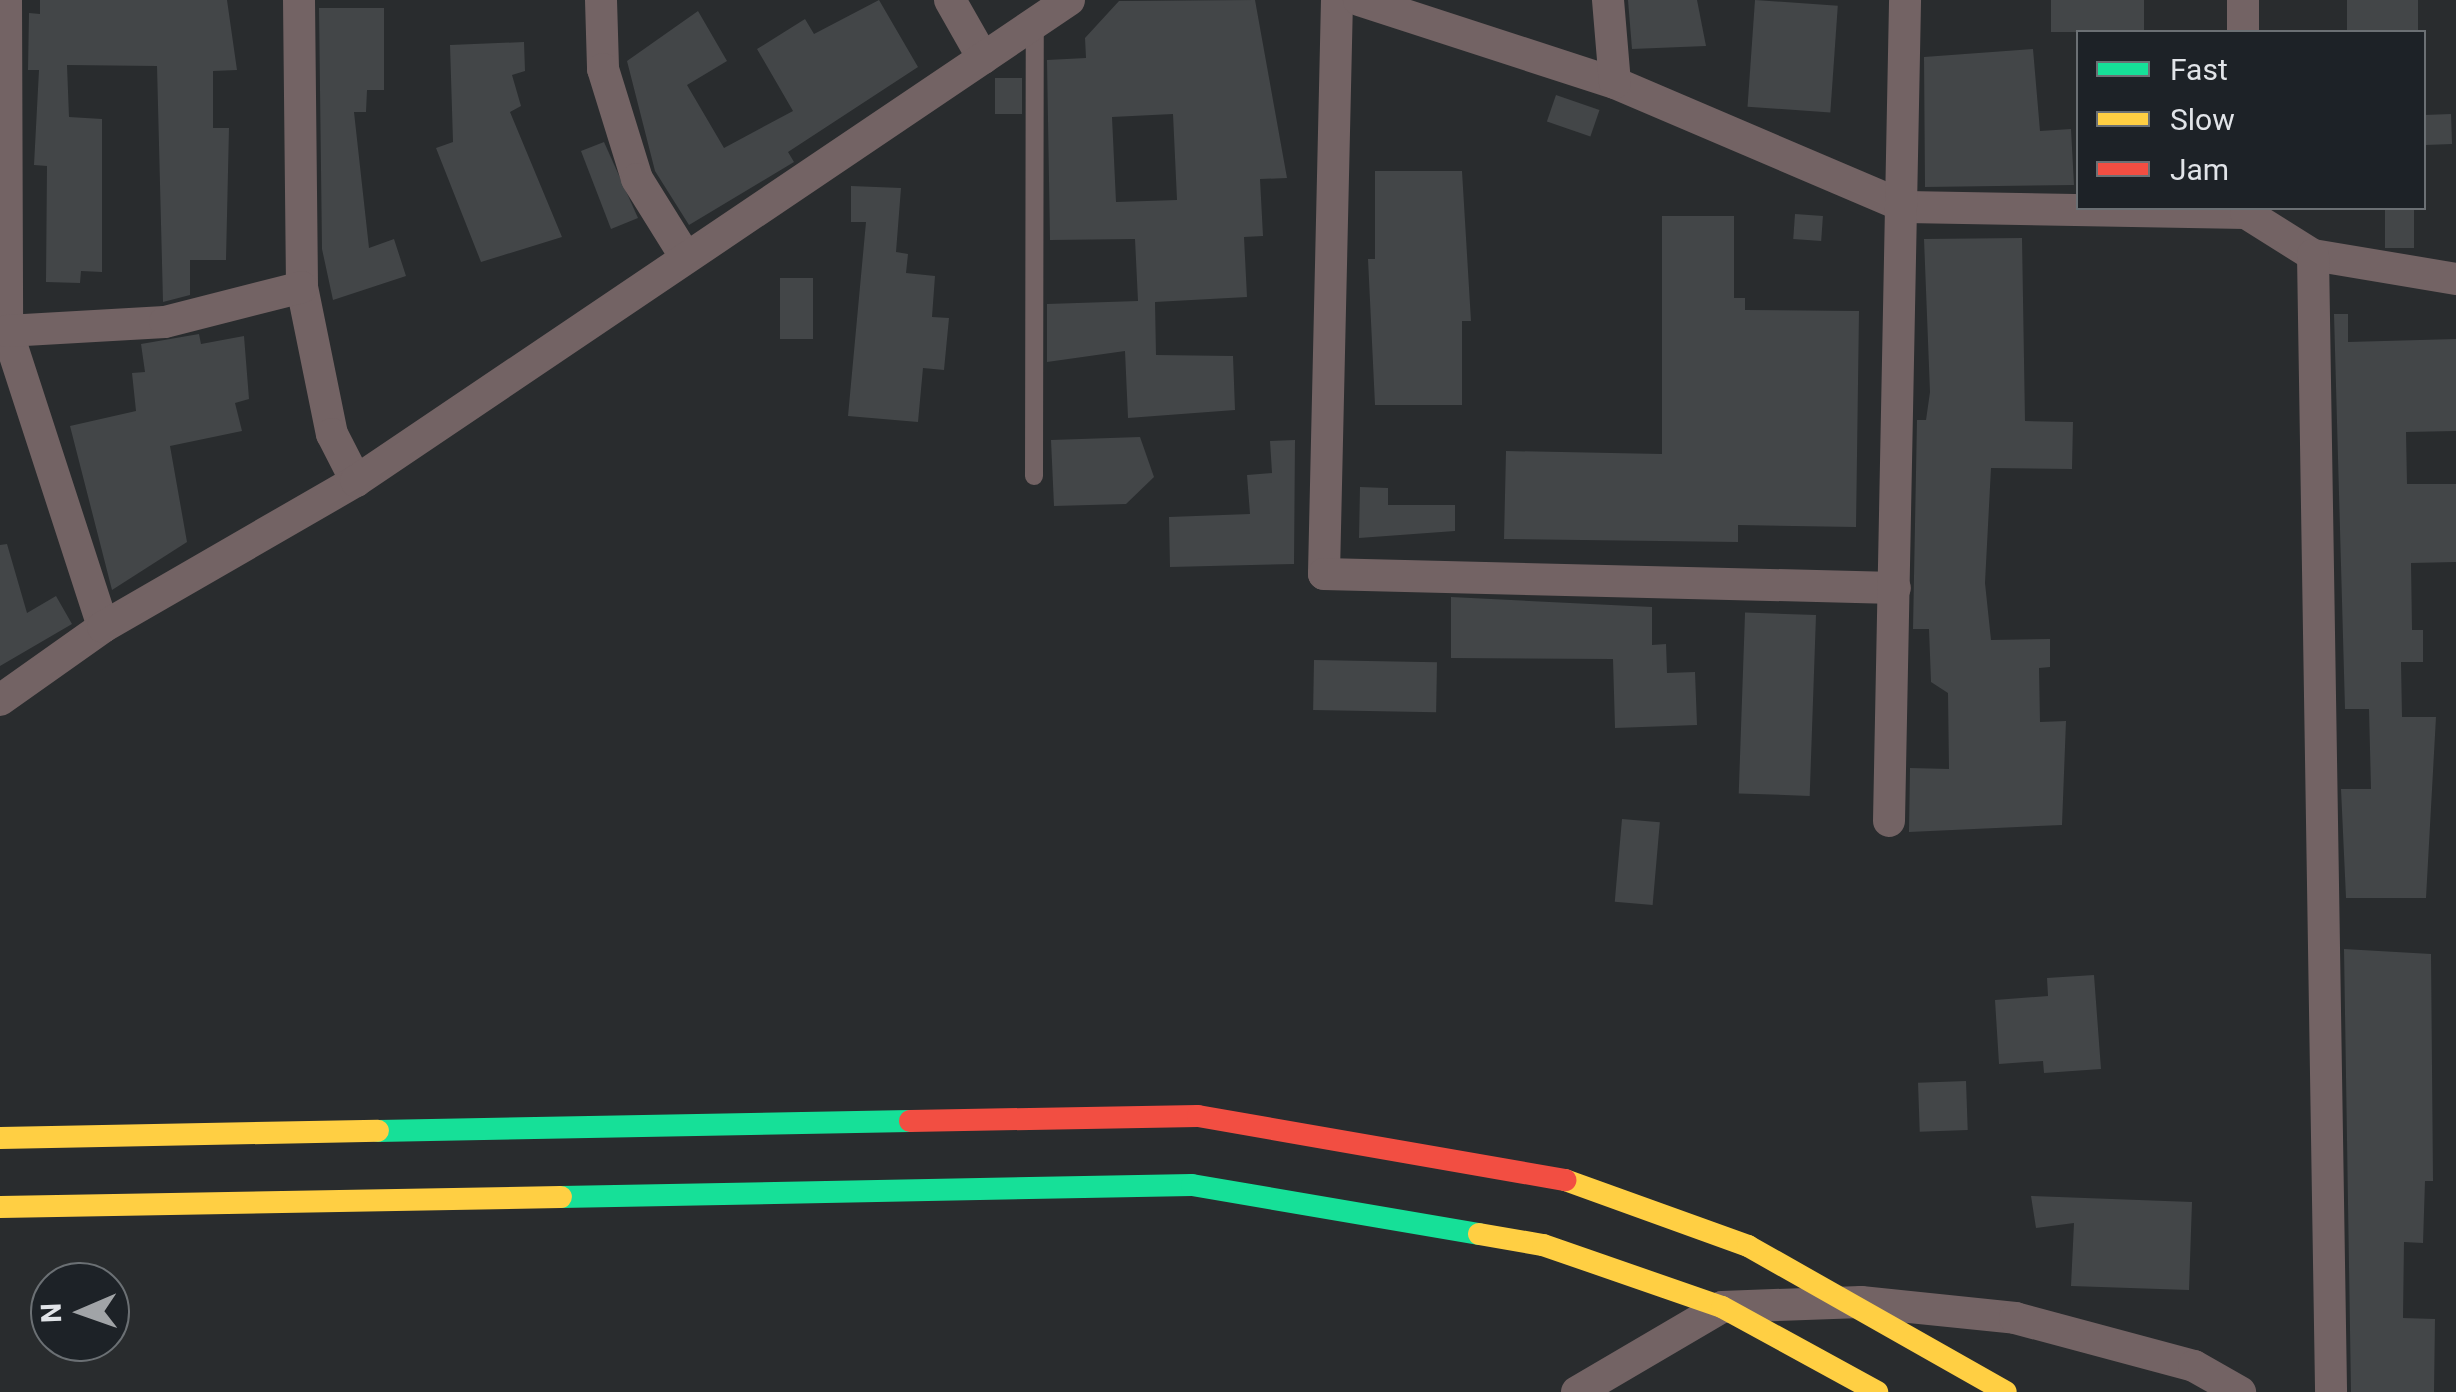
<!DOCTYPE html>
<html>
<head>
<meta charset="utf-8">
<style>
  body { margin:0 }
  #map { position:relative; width:2456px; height:1392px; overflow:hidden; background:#292c2e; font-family:Roboto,sans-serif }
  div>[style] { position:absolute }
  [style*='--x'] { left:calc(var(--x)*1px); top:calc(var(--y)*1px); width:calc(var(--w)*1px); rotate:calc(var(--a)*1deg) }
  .building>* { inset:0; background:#434648; transform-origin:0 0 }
  .lane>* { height:18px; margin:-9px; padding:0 9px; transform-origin:9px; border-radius:9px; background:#736364 }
  .street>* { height:32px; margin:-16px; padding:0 16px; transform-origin:16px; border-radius:16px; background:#736364 }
  .fast>* { height:22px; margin:-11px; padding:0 11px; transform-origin:11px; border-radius:11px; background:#16e098 }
  .slow>* { height:22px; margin:-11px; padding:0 11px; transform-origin:11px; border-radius:11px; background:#ffcf43 }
  .jam>* { height:22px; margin:-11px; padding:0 11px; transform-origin:11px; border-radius:11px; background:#f24e42 }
  span { translate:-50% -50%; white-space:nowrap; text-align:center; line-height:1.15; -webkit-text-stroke:8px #1d2227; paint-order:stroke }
  .legend { position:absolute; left:2076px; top:30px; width:350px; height:180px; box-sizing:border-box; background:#1d2227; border:2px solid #6b7074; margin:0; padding:12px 18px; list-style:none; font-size:30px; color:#e1e4e8 }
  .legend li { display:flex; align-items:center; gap:20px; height:50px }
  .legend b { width:50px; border:2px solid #6b7074 }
  .north { position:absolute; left:30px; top:1262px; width:100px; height:100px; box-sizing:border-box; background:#1d2227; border:2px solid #6b7074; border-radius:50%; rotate:268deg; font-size:28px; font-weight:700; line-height:40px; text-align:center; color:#e1e4e8 }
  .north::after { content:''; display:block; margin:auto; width:35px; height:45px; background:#a1a4a7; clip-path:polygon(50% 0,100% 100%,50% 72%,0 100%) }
</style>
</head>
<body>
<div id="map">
  <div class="building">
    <div style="clip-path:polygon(40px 0,227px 0,237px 70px,213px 71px,213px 128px,229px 128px,226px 260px,190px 260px,190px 295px,163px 302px,157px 66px,67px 65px,69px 117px,102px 119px,102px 272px,81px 271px,80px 283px,46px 282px,47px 166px,34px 165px,39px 70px,28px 70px,29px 13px,40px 14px)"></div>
    <div style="clip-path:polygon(879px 0,918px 67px,788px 152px,794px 162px,689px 225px,655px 171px,627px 61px,698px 11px,727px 61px,687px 85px,724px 148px,793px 111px,757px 49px,805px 19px,814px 34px)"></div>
    <div style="clip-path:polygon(evenodd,1255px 0,1287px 178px,1260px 179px,1263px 236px,1244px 237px,1247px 297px,1155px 302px,1156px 355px,1233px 356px,1235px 410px,1128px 418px,1125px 351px,1047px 362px,1047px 304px,1138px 301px,1135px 239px,1050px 240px,1047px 60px,1086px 58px,1085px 38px,1119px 1px,1255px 0,1173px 114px,1177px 200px,1116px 202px,1112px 117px,1173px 114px)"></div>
    <div style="clip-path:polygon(1628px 0,1697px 0,1706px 46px,1632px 49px)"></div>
    <div style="left:1755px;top:0;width:83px;height:107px;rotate:4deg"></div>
    <div style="left:2051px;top:0;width:93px;height:32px"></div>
    <div style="left:2347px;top:0;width:71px;height:31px"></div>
    <div style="clip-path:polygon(319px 8px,384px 8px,384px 90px,367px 90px,366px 112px,354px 112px,369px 248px,394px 239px,406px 276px,333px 300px,322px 249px)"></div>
    <div style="clip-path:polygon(524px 42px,525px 71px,512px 75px,521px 106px,510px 112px,562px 237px,481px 262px,436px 148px,453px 142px,450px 45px)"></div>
    <div style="clip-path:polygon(2033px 49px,2040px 131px,2071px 129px,2074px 185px,1925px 187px,1924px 57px)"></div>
    <div style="left:1022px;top:78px;width:36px;height:27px;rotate:90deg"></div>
    <div style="left:1556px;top:95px;width:46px;height:28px;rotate:19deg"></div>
    <div style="left:2451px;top:114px;width:30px;height:27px;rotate:88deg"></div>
    <div style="clip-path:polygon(604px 142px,638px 218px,611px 229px,581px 151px)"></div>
    <div style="clip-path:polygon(1375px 171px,1462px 171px,1471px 321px,1462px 321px,1462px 405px,1375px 405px,1368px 259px,1375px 259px)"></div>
    <div style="clip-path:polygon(851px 186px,901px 188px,896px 252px,908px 254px,906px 273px,935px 276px,932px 317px,949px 318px,944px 370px,923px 368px,918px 422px,848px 416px,866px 222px,851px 222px)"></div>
    <div style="left:2414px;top:210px;width:38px;height:29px;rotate:90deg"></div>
    <div style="left:1795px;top:214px;width:28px;height:25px;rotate:4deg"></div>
    <div style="clip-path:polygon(1662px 216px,1734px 216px,1734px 298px,1745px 298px,1745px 310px,1859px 311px,1856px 527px,1738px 525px,1738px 542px,1504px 539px,1506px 451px,1662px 454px)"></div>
    <div style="clip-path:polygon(2022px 238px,2025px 421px,2073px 422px,2072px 469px,1991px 468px,1985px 583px,1991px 640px,2050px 639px,2050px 667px,2039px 668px,2040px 722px,2066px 721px,2062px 825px,1909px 832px,1910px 768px,1949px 769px,1948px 693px,1931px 682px,1929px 629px,1913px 629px,1917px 420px,1926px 420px,1930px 392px,1924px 239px)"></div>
    <div style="left:780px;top:278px;width:33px;height:61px"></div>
    <div style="clip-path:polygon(2334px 314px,2348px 314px,2348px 342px,2456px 339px,2456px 431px,2406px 432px,2407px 484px,2456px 484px,2456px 562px,2411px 563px,2412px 630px,2423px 630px,2423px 662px,2401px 662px,2402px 717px,2436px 717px,2426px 898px,2346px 898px,2341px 789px,2371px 789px,2369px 709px,2345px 709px)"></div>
    <div style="clip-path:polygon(199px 334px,201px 344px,244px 336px,249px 399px,235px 403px,242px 431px,170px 446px,187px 542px,112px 590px,70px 426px,136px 411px,132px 373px,145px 372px,141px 344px)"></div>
    <div style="clip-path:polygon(1140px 437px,1154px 477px,1126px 504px,1054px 506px,1051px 440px)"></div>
    <div style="clip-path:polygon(1295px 440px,1294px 564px,1170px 567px,1169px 517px,1250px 514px,1247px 475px,1272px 473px,1270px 441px)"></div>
    <div style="clip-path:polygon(1360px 487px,1388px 488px,1388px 505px,1455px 505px,1455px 531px,1359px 538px)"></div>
    <div style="clip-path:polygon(7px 544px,27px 613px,56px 596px,72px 624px,0 666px,0 545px)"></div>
    <div style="clip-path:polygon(1451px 597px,1652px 607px,1652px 645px,1666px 644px,1667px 673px,1695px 672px,1697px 725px,1615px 728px,1613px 659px,1451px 658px)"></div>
    <div style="left:1816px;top:615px;width:181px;height:71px;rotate:92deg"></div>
    <div style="left:1314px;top:660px;width:123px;height:50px;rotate:1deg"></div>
    <div style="left:1622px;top:819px;width:38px;height:83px;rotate:5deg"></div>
    <div style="clip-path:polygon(2344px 949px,2431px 954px,2433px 1181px,2425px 1181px,2423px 1243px,2404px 1242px,2403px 1318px,2435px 1319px,2434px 1392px,2351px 1392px)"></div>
    <div style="clip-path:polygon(2094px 975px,2101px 1069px,2044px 1073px,2043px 1061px,1999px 1064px,1995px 1000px,2048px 996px,2047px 978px)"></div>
    <div style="left:1966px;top:1081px;width:49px;height:48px;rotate:88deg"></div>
    <div style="clip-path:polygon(2031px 1196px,2192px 1202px,2189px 1290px,2071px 1286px,2074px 1223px,2036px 1228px)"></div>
  </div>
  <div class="lane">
    <div style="--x:1034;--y:476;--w:453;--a:-89.9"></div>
  </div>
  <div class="street">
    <div style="--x:6;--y:0;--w:331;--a:89.8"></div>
    <div style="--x:7;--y:331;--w:311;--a:72"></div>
    <div style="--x:299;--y:0;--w:287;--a:89.4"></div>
    <div style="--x:302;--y:287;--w:150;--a:78.5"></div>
    <div style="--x:332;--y:434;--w:53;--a:62.9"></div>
    <div style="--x:601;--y:0;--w:69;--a:88.3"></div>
    <div style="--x:603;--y:69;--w:115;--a:72.8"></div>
    <div style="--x:637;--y:179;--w:91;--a:58.1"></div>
    <div style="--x:950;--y:0;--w:67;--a:60.4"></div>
    <div style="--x:1337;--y:0;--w:574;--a:91.3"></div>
    <div style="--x:1324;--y:574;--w:571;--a:1.4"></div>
    <div style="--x:1359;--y:0;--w:269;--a:18"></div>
    <div style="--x:1615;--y:83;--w:316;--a:23.1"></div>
    <div style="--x:1906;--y:207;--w:340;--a:1"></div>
    <div style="--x:2246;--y:213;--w:79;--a:32.1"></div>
    <div style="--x:2313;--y:255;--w:145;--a:9.5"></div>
    <div style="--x:1608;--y:0;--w:83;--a:85.2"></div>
    <div style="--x:2243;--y:0;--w:32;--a:90"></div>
    <div style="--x:2313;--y:255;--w:1137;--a:89.09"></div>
    <div style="--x:7;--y:331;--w:158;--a:-3.3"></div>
    <div style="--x:165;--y:322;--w:141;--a:-14.3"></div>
    <div style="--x:0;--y:700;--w:126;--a:-35.3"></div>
    <div style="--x:103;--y:627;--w:292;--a:-30"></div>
    <div style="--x:356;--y:481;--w:860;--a:-34"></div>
    <div style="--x:1889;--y:821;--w:821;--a:-88.88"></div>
    <div style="--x:1577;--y:1392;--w:168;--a:-30.4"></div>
    <div style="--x:1722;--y:1307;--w:139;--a:-2.1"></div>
    <div style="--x:1861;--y:1302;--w:155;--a:5.9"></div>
    <div style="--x:2015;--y:1318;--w:185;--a:15"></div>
    <div style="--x:2194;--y:1366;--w:53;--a:29.5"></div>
  </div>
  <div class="fast">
    <div style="--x:378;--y:1131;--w:532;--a:-1.08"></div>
    <div style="--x:561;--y:1197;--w:631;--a:-1.09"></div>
    <div style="--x:1192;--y:1185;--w:291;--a:9.7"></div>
  </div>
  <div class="slow">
    <div style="--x:0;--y:1138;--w:378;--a:-1.1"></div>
    <div style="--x:1565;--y:1180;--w:195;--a:19.8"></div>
    <div style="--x:1748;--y:1246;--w:296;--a:29.5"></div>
    <div style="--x:0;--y:1207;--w:561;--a:-1.02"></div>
    <div style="--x:1479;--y:1234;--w:65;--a:9.8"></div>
    <div style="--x:1543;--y:1245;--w:189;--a:19.1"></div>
    <div style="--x:1722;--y:1307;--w:177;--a:28.7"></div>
  </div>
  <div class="jam">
    <div style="--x:910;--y:1121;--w:288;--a:-1"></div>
    <div style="--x:1198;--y:1116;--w:373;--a:9.9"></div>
  </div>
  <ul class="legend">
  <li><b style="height:12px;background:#16e098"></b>Fast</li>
  <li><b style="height:12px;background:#ffcf43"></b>Slow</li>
  <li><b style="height:12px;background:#f24e42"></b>Jam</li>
  </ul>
  <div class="north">N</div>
</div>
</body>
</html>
